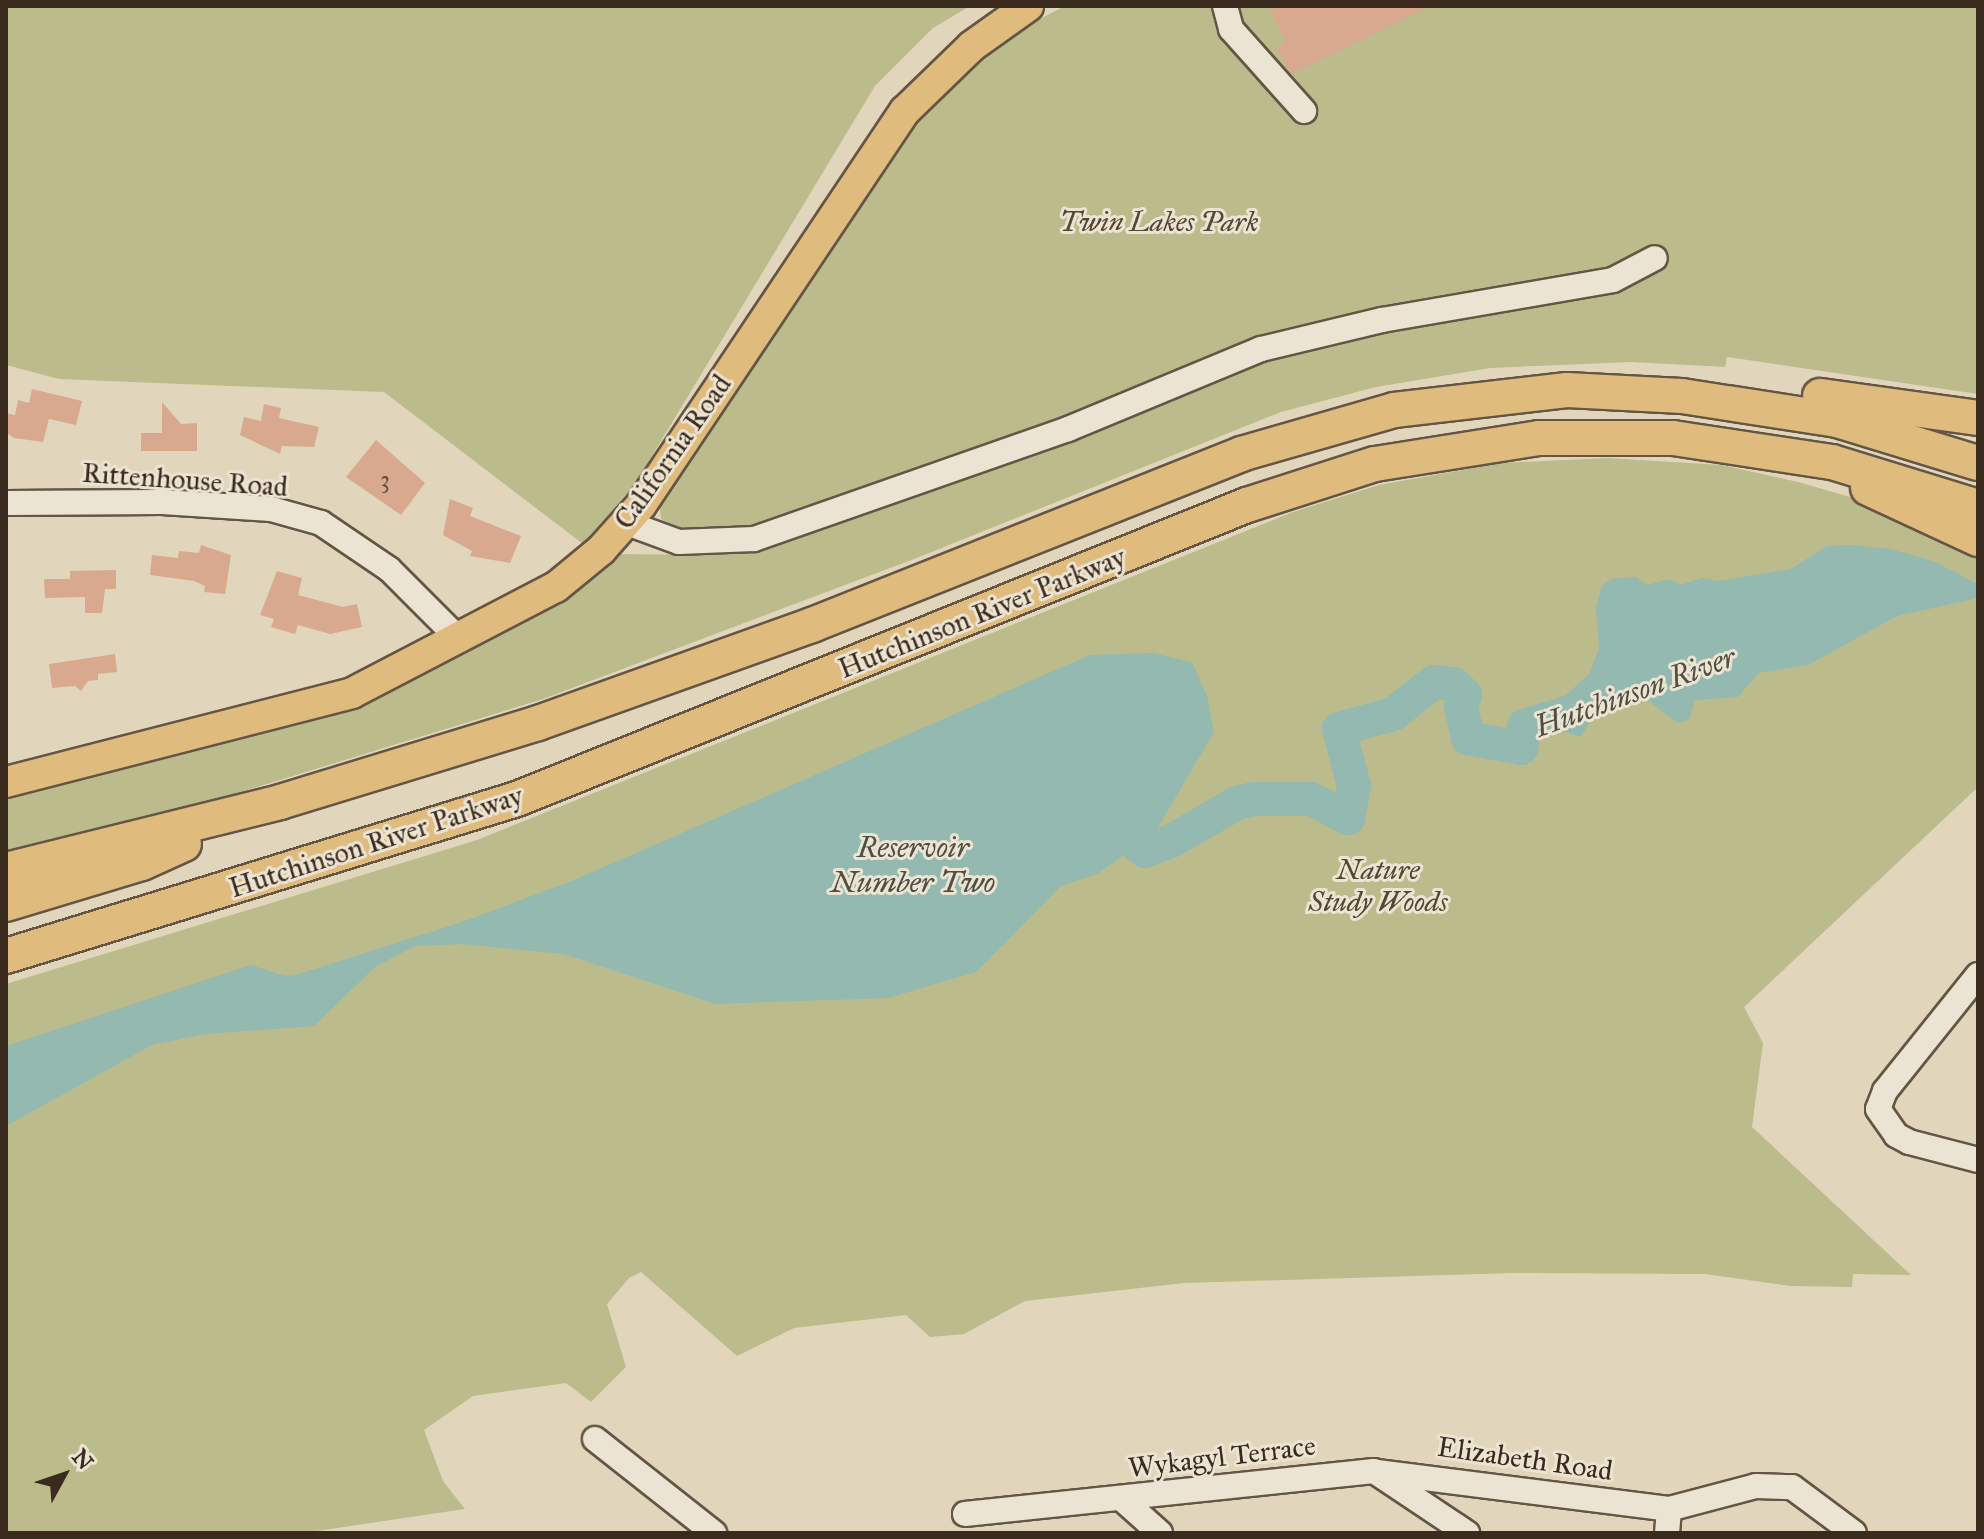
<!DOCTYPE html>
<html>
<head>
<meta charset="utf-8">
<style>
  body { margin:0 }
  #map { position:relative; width:1984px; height:1539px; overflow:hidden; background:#e1d6bb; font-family:"IM FELL Great Primer",serif }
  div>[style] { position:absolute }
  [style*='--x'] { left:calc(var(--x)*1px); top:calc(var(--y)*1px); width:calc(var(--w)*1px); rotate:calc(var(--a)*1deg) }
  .green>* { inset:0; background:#bbbb8b }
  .water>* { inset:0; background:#94b9b0 }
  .river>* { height:34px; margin:-17px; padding:0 17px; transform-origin:17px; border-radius:17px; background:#94b9b0 }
  .building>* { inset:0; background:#d9a98f }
  .roads { filter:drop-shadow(2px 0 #645545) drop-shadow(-2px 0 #645545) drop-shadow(0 2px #645545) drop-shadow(0 -2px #645545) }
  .minor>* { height:24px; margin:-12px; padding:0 12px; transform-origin:12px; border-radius:12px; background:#ece4d3 }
  .major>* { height:30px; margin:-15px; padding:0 15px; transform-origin:15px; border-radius:15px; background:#e0bb7e }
  .highway>* { height:34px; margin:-17px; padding:0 17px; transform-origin:17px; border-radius:17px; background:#e0bb7e }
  span { translate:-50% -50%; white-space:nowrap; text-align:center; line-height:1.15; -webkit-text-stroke:6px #ece4d3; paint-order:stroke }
  .number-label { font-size:24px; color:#624a3a }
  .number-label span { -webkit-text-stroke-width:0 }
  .park-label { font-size:28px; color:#554734; font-style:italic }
  .street-label { font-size:28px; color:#3b2a1e }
  .water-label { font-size:30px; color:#514e42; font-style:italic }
  .frame { position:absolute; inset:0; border:8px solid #3b2a1e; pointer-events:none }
  .north { position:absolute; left:24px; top:1435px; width:80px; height:80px; -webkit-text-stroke:6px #ece4d3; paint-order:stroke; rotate:50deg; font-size:22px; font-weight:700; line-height:32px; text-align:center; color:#3b2a1e }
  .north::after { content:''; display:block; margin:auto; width:28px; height:36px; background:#3b2a1e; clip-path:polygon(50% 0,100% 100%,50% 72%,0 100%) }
</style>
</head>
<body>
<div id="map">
  <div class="green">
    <div style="clip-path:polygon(6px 6px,970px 6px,933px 28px,875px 86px,635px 484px,583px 544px,384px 392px,59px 379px,6px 365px)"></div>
    <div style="clip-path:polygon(1065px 6px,1978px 6px,1978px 394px,1727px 357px,1725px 367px,1632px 362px,1490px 368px,1376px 387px,1281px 412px,914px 559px,543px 699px,231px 795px,6px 851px,6px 790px,323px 712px,614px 554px,719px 555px,765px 547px,832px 527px,966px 472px,728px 531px,680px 530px,661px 519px,659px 499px,920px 112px,1005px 37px)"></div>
    <div style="clip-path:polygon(1607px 458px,1722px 465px,1798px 482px,1885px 507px,1978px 547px,1978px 787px,1744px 1007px,1763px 1043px,1752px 1127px,1911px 1275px,1853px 1274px,1852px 1287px,1790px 1286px,1705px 1274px,1512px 1273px,1184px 1283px,1025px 1301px,964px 1334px,930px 1337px,906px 1315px,794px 1328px,737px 1356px,641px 1272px,629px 1278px,607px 1304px,626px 1367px,591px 1402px,566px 1383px,473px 1396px,424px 1430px,443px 1481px,465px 1509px,303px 1533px,6px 1533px,6px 984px,477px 840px,1293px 512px,1379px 485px,1501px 463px)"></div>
  </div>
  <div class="water">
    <div style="clip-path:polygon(1850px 545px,1890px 549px,1933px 561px,1978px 584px,1978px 598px,1897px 616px,1808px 665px,1759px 673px,1738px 697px,1695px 700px,1689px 720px,1678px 723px,1642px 696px,1614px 706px,1600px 703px,1581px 737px,1536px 723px,1590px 673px,1599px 648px,1596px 607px,1602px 586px,1611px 579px,1636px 577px,1647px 585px,1670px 579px,1680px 585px,1702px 578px,1718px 581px,1791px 569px,1827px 546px)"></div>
    <div style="clip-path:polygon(1152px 653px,1192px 662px,1207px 696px,1214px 732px,1154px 834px,1097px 874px,1061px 886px,976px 972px,888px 998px,715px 1004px,564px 954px,462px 944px,415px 946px,375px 967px,314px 1026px,205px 1034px,152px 1045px,6px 1126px,6px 1046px,251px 965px,285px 976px,299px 974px,465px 921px,574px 880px,1090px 655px)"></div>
  </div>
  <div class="river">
    <div style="--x:1136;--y:844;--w:11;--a:38"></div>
    <div style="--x:1145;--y:851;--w:30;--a:-21"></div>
    <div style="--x:1173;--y:840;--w:74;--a:-30"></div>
    <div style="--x:1237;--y:803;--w:17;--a:-13"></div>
    <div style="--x:1254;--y:799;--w:57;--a:0"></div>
    <div style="--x:1311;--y:799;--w:42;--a:27.2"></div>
    <div style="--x:1348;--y:818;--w:33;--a:-79"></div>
    <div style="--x:1354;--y:786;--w:59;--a:-104.7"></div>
    <div style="--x:1339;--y:729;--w:56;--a:-15.5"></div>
    <div style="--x:1393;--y:714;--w:52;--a:-38"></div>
    <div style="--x:1434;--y:682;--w:20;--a:6"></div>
    <div style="--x:1454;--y:684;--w:16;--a:45"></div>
    <div style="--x:1465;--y:695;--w:12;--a:110"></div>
    <div style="--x:1461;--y:706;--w:33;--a:78"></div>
    <div style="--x:1468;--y:738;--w:54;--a:10.7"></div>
    <div style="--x:1521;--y:748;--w:22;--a:-82"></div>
    <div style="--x:1524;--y:726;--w:59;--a:-16.9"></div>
  </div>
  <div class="building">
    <div style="clip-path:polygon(1268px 6px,1431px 6px,1291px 74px,1276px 48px,1286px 43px)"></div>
    <div style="clip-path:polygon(32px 389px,82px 401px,76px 425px,49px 419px,43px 442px,14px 438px,6px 432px,6px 413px,15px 415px,18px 400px,29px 403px)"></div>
    <div style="clip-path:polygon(162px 402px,181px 424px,197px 423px,197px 451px,141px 451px,141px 433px,162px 433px)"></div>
    <div style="clip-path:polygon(264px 404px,281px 408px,279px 418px,319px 427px,314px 447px,282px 446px,280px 454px,240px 435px,244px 417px,261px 421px)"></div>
    <div style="clip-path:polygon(376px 440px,425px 483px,401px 515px,346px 477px)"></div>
    <div style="clip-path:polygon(450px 499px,473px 508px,470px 516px,521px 536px,510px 563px,470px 556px,472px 551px,443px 535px)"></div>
    <div style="clip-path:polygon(201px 545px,231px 555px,225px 594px,204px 592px,205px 586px,194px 581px,150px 575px,152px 555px,178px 558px,179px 551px,199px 553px)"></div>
    <div style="clip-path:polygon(116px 570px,116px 589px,105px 589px,102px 613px,85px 613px,85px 597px,45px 598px,44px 579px,70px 579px,70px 571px)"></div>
    <div style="clip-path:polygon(277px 571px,302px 578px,298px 595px,343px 607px,357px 604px,362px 627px,330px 634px,298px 625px,295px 634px,271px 627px,274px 619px,260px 615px)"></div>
    <div style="clip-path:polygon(115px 654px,117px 672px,98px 674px,98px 680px,88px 681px,81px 691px,75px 686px,52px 688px,49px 664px)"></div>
  </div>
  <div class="roads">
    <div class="minor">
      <div style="--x:1225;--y:6;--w:24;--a:75"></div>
      <div style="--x:1231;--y:29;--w:110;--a:48.3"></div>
      <div style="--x:6;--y:503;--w:156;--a:-0.4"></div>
      <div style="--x:162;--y:502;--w:109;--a:3.7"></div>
      <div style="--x:271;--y:509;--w:52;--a:15.6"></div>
      <div style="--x:321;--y:523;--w:82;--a:34.1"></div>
      <div style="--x:389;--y:569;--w:100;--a:45"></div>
      <div style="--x:627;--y:523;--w:55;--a:20.1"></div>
      <div style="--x:679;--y:542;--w:75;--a:-2.3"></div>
      <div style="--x:754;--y:539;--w:333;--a:-19.3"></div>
      <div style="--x:1068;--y:429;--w:209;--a:-22.5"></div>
      <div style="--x:1261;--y:349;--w:124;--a:-13.5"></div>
      <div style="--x:1382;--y:320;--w:234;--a:-9.8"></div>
      <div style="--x:1613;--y:280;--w:47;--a:-27.6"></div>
      <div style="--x:1978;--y:975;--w:149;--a:128.7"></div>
      <div style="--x:1885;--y:1091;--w:19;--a:111"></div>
      <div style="--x:1878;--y:1109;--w:32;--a:55"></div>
      <div style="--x:1896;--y:1135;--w:15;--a:28"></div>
      <div style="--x:1909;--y:1142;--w:71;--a:14.6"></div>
      <div style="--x:595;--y:1439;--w:152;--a:38.3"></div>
      <div style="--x:1377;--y:1472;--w:294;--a:7.2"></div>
      <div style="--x:1669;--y:1509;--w:90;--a:-14.8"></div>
      <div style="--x:1756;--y:1486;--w:36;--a:2"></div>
      <div style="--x:1792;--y:1487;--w:77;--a:36.6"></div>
      <div style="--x:1122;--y:1499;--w:51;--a:41.8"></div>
      <div style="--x:965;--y:1514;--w:411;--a:-6"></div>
      <div style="--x:1374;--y:1471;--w:112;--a:33.7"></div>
      <div style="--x:1667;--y:1533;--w:24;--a:-85"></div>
    </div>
    <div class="major">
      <div style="--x:6;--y:782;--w:357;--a:-14.4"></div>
      <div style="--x:352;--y:693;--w:230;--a:-27.5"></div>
      <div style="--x:556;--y:587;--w:58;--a:-39.4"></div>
      <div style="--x:601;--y:550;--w:60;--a:-48.4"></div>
      <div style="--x:641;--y:505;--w:474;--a:-56.2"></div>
      <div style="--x:905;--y:111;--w:93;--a:-44.1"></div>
      <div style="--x:972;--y:46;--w:69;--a:-35.5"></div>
    </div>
    <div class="highway">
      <div style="--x:1820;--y:396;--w:160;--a:7.9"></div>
      <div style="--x:1868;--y:488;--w:121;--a:24.9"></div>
      <div style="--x:6;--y:870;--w:282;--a:-13.9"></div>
      <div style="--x:280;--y:802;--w:270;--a:-17"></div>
      <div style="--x:538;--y:723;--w:291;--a:-19.7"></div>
      <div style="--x:812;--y:625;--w:462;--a:-21.7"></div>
      <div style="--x:1241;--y:454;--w:159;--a:-16"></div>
      <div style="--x:1394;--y:410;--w:174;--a:-6.6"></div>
      <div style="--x:1567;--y:390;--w:115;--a:3"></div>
      <div style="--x:1682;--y:396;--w:157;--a:8.8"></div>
      <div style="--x:1837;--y:420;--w:147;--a:17"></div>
      <div style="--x:6;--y:904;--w:142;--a:-16.8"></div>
      <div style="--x:142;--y:863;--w:46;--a:-24.3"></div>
      <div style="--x:6;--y:956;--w:535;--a:-17.08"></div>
      <div style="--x:517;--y:799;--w:787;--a:-21.94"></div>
      <div style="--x:1247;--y:505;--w:134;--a:-17.8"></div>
      <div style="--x:1375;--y:464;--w:166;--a:-9"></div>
      <div style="--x:1539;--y:438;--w:134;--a:0"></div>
      <div style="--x:1673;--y:438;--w:161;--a:8.6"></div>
      <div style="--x:1832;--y:462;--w:153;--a:17.1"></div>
    </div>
  </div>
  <div class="number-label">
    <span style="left:385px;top:480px">3</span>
  </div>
  <div class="park-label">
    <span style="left:1159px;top:222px">Twin Lakes Park</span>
    <span style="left:1378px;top:886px">Nature<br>Study Woods</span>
  </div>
  <div class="street-label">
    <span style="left:673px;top:452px;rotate:-55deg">California Road</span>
    <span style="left:185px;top:480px;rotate:4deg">Rittenhouse Road</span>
    <span style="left:982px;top:613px;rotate:-22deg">Hutchinson River Parkway</span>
    <span style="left:376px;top:842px;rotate:-18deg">Hutchinson River Parkway</span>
    <span style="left:1222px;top:1457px;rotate:-7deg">Wykagyl Terrace</span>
    <span style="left:1525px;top:1459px;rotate:8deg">Elizabeth Road</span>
  </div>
  <div class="water-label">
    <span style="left:1635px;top:692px;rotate:-20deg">Hutchinson River</span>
    <span style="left:913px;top:864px">Reservoir<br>Number Two</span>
  </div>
  <div class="frame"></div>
  <div class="north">N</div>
</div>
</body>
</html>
